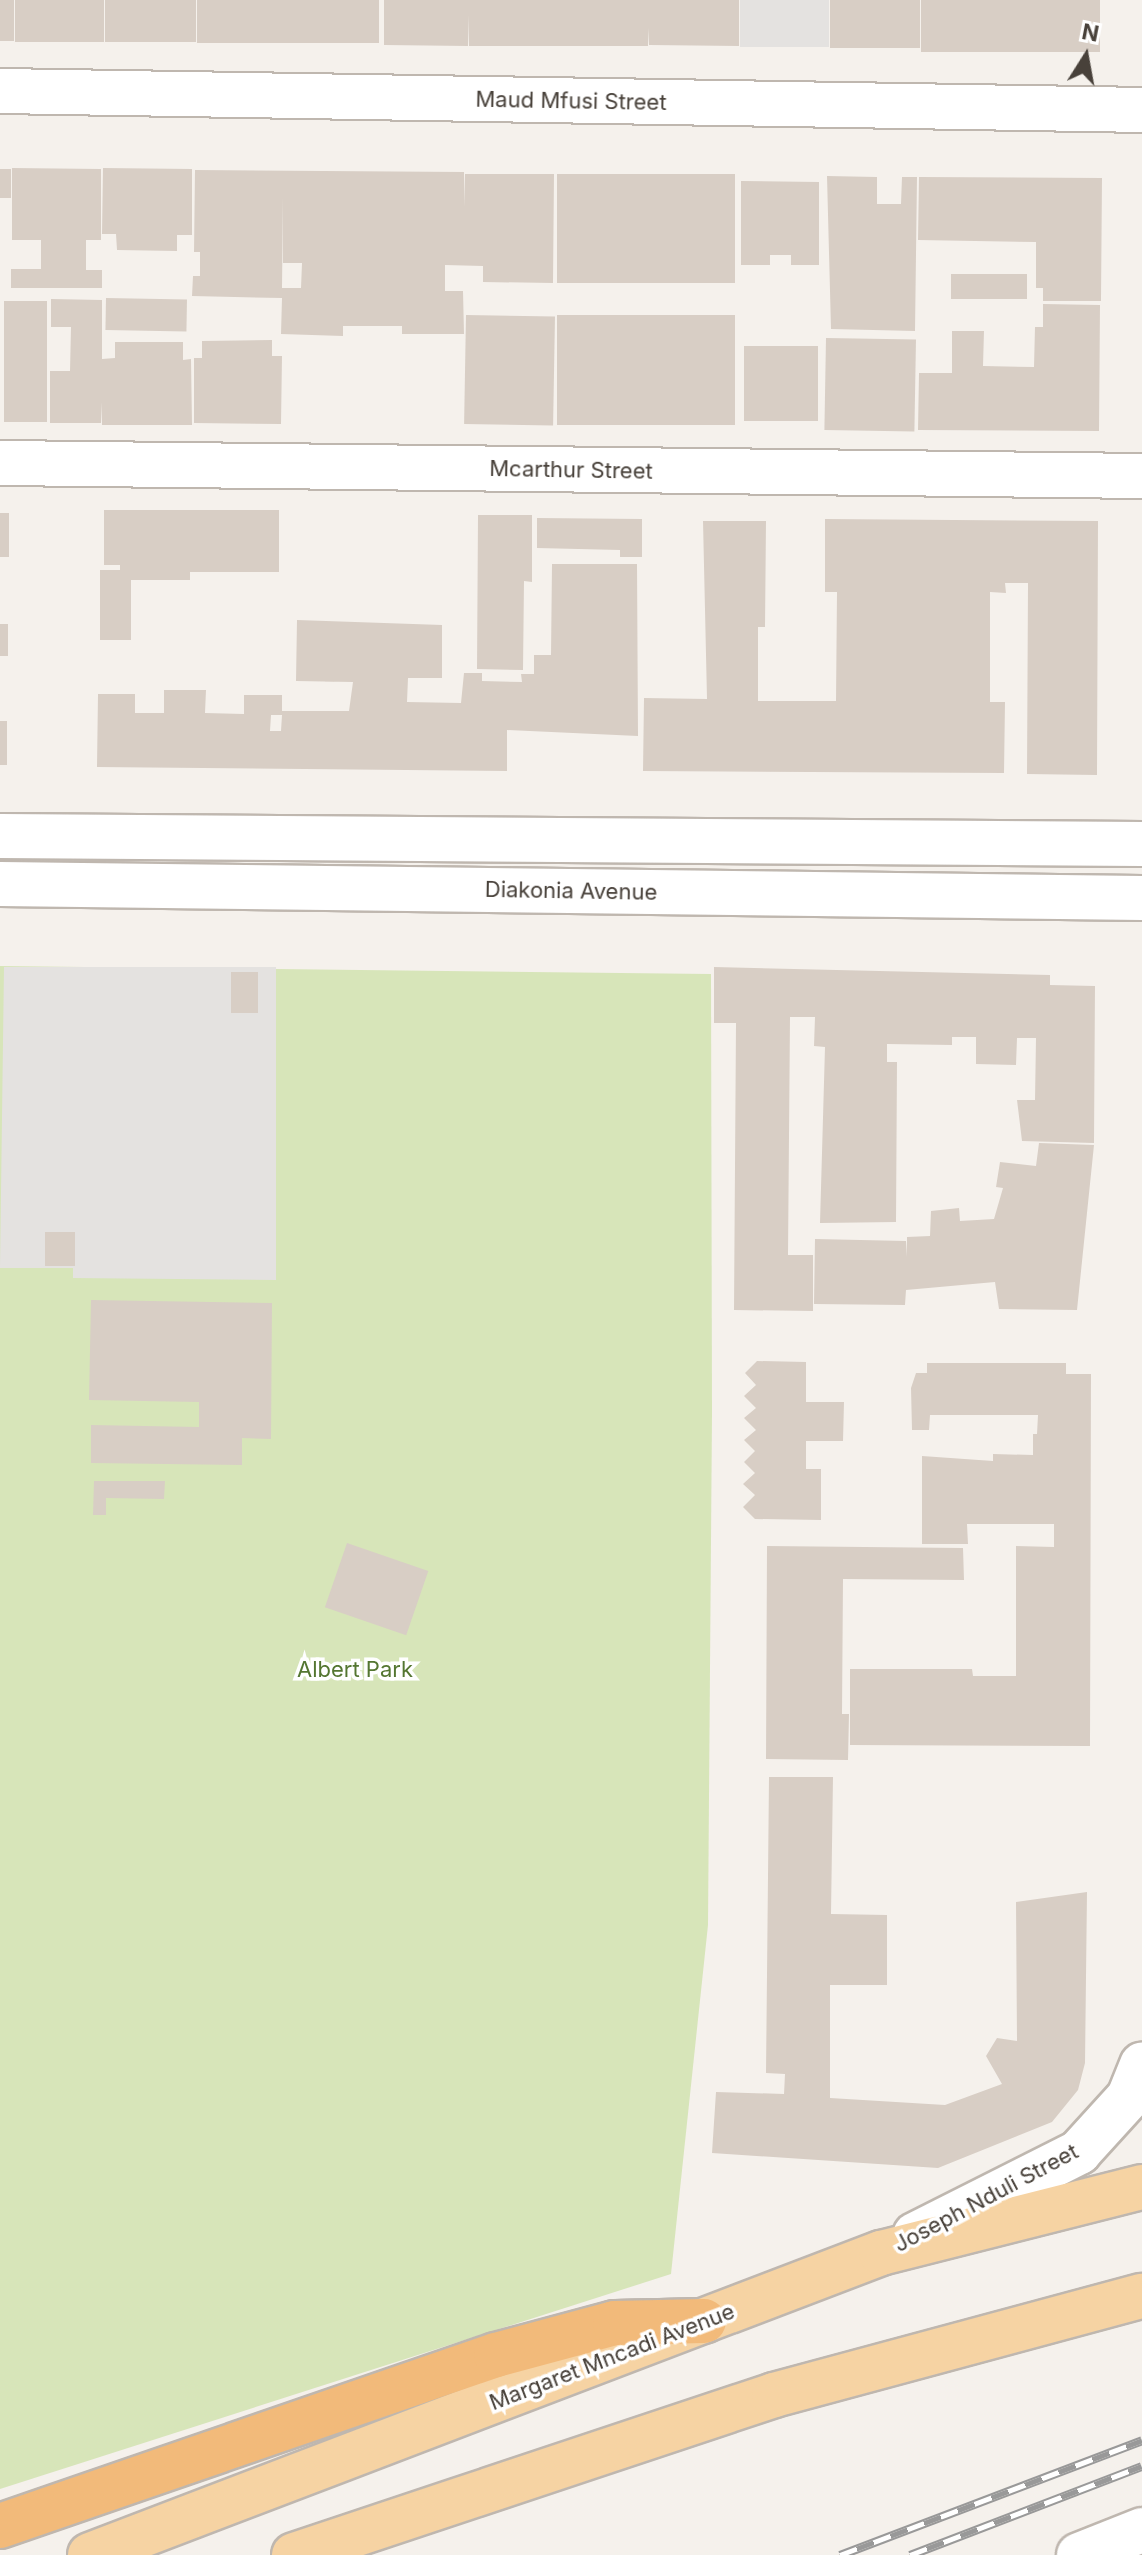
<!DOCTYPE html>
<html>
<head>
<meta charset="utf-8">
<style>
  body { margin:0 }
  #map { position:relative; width:1142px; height:2555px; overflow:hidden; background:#f5f1ec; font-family:Inter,sans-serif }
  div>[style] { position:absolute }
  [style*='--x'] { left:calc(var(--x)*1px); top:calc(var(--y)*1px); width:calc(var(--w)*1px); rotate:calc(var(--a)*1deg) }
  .green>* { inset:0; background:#d7e5b9 }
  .parking>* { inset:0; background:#e4e2e0; transform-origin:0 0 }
  .building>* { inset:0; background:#d8cec5; transform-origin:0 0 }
  .roads { filter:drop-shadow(2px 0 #bfb7af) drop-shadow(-2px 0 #bfb7af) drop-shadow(0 2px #bfb7af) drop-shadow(0 -2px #bfb7af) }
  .minor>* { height:44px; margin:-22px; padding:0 22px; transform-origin:22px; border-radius:22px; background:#fff }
  .tertiary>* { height:44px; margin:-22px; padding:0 22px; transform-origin:22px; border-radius:22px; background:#fff }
  .primary>* { height:44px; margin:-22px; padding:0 22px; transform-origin:22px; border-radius:22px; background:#f6d3a3 }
  .motorway>* { height:44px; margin:-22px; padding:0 22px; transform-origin:22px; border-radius:22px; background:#f2ba7a }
  .rail>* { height:9px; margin-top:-4.5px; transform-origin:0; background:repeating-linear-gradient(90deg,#fff 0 18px,#999 0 36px); box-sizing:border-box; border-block:2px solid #999 }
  span { translate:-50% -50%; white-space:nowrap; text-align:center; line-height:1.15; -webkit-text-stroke:7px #fff; paint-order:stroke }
  .street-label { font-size:22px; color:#48413a }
  .park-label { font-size:22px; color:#547631 }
  .north { position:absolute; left:1046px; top:16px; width:80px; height:80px; -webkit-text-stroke:6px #fff; paint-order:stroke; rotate:11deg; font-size:22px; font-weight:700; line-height:32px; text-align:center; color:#48413a }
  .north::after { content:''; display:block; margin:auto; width:28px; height:36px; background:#48413a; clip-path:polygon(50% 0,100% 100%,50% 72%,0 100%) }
</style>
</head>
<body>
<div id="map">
  <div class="green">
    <div style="clip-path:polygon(0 966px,711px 974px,712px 1414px,708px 1925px,671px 2274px,0 2489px)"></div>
  </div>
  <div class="parking">
    <div style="left:740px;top:0;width:89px;height:47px"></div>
    <div style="clip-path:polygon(4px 967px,276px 967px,276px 1280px,73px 1278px,73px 1268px,0 1268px)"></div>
  </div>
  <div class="building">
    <div style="left:0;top:0;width:14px;height:41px"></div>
    <div style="left:15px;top:0;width:89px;height:42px"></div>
    <div style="left:105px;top:0;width:91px;height:42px"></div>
    <div style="left:197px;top:0;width:182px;height:43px"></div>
    <div style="clip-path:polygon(384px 0,739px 0,739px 46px,649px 45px,648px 28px,648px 46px,469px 46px,468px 15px,468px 46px,384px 45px)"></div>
    <div style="left:830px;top:0;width:90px;height:48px"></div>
    <div style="left:921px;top:0;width:179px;height:52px"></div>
    <div style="clip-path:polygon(12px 168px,101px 169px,101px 240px,86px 240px,86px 270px,102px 270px,102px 288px,11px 288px,11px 269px,41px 269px,41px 240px,12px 240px)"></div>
    <div style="clip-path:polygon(103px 168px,192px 169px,192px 235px,177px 235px,177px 251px,117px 250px,116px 234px,102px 234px)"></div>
    <div style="left:0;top:169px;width:11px;height:29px"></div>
    <div style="clip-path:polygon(evenodd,195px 170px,464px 172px,464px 207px,465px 174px,554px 174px,553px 283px,483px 282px,483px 266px,445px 265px,445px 291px,463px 291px,464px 334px,402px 334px,402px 326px,343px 326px,343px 336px,281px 334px,282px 298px,192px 296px,193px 276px,200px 276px,200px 252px,194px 252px,195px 170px,283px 197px,283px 263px,302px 263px,301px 288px,282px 288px,283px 197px)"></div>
    <div style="left:557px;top:174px;width:178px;height:109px"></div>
    <div style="clip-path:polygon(827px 176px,877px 177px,877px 204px,901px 204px,902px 177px,917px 177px,915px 331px,831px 329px)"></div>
    <div style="clip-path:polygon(919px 177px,1102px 178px,1101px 301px,1043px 301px,1043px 288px,1036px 288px,1036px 242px,918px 240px)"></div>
    <div style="clip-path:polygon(741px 181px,819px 182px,819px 265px,791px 265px,791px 255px,770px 255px,770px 265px,741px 265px)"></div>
    <div style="left:951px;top:274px;width:76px;height:25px"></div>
    <div style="left:106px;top:298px;width:81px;height:32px;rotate:1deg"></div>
    <div style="clip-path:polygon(51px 299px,102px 300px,102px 359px,115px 358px,115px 342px,183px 342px,183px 360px,191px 359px,192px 425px,102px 425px,102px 402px,101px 423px,50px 423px,50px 371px,70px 371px,71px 327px,51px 327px)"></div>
    <div style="left:4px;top:301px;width:43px;height:121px"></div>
    <div style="clip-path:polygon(1043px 304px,1100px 305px,1099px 431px,918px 430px,919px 373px,952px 373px,952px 331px,984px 331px,983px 366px,1034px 367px,1035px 327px,1043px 327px)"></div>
    <div style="left:466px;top:315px;width:89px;height:109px;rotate:1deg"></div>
    <div style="left:557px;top:315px;width:178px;height:110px"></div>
    <div style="left:826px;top:338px;width:90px;height:92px;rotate:1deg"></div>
    <div style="clip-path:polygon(272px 340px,272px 356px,282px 356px,281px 424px,194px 423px,194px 358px,202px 358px,202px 341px)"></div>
    <div style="left:744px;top:346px;width:74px;height:75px"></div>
    <div style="clip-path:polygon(104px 510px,279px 510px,279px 572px,190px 572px,190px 580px,131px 580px,131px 640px,100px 640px,100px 570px,120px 570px,120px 565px,104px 565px)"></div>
    <div style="left:0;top:513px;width:9px;height:44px"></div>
    <div style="clip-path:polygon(478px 515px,532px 515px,532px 582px,524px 581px,523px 670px,477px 669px)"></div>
    <div style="clip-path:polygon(537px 518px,642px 519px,642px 557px,620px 557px,620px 550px,537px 548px)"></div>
    <div style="clip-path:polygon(825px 519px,1098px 521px,1097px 775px,1027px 774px,1028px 583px,1005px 583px,1006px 593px,990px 592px,990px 702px,1005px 702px,1004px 773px,643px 771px,644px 698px,707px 699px,703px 521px,766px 521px,765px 627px,758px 627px,758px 701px,836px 701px,837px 592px,825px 592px)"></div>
    <div style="clip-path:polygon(evenodd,552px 564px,637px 564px,638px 736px,507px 730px,507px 771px,97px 767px,98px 694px,135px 694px,135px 713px,164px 713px,164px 690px,206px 690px,205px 713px,244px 714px,244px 695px,282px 695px,282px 711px,349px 711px,353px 682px,296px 681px,297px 620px,442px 625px,442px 678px,408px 678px,407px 702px,461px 703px,464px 673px,482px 673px,482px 681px,522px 682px,521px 674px,534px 674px,534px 655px,551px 655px,552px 564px,271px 715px,282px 715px,281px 731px,270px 731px,271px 715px)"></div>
    <div style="left:0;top:624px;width:8px;height:32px"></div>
    <div style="left:0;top:721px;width:7px;height:44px"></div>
    <div style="clip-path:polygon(714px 967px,1050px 975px,1050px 985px,1095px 986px,1094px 1143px,1022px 1141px,1017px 1100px,1035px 1100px,1036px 1038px,1017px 1038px,1016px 1065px,976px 1064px,976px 1037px,952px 1037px,952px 1045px,887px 1044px,887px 1062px,897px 1062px,896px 1222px,820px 1223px,825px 1047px,814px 1046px,815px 1017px,790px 1017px,788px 1255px,813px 1255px,813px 1311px,734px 1310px,736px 1023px,714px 1023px)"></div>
    <div style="left:231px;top:972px;width:27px;height:41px"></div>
    <div style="clip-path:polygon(1039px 1143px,1094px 1145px,1077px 1310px,999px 1309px,995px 1282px,906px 1290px,905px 1305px,814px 1304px,815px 1239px,906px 1241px,907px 1257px,907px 1237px,930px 1236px,931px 1211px,959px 1208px,960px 1221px,994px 1219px,1003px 1188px,996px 1187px,1000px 1162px,1036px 1166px)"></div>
    <div style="left:45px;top:1232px;width:30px;height:34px"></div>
    <div style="clip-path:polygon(91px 1300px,272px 1303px,271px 1439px,242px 1438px,242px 1465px,91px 1463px,91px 1425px,199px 1427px,199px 1402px,89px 1400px)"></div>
    <div style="clip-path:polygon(757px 1361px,806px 1362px,806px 1402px,844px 1402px,843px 1441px,806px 1441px,806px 1469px,821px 1469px,821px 1520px,755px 1519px,743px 1507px,755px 1495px,743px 1484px,755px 1473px,744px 1462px,755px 1451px,744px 1440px,756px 1430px,744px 1418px,756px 1408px,744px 1396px,756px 1385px,745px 1373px)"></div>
    <div style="clip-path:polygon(927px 1363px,1066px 1363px,1066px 1374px,1091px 1374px,1090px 1746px,850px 1745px,850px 1669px,972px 1669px,973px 1676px,1016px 1676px,1016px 1546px,1054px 1547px,1054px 1524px,967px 1524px,968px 1544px,922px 1544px,922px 1456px,993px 1461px,993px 1454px,1033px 1455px,1033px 1434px,1037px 1434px,1038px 1415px,930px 1415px,929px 1430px,912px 1430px,911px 1388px,916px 1373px,927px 1373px)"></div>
    <div style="clip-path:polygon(94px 1481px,165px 1481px,164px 1499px,106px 1498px,106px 1515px,93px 1515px)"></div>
    <div style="left:347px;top:1543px;width:86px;height:68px;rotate:19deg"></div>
    <div style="clip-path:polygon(767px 1546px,963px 1548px,964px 1580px,843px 1579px,842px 1714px,849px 1714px,848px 1760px,766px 1759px)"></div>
    <div style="clip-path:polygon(769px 1777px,833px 1777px,831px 1914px,887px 1915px,887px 1985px,830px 1985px,830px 2098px,945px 2105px,1002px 2084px,986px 2056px,997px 2038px,1017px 2041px,1016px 1902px,1087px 1892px,1085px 2063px,1078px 2090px,1052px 2122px,938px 2168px,712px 2153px,716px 2092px,784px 2094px,785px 2074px,766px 2073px)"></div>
  </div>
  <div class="roads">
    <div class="minor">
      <div style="--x:0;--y:91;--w:1142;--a:0.95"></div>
      <div style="--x:0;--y:463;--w:1142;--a:0.65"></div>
      <div style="--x:1079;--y:2555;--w:68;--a:-21.6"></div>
    </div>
    <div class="tertiary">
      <div style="--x:0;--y:836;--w:1142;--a:0.4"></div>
      <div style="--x:0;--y:884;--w:1142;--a:0.7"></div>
      <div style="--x:915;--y:2235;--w:184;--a:-26.8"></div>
      <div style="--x:1079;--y:2152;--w:74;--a:-47.7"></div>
      <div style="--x:1129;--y:2097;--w:35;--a:-68"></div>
    </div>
    <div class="primary">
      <div style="--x:90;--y:2555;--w:847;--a:-20.9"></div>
      <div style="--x:881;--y:2253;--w:269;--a:-14.2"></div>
      <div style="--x:294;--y:2555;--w:506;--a:-18.43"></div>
      <div style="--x:774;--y:2395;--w:381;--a:-15.1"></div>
    </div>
    <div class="motorway">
      <div style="--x:0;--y:2526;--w:525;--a:-19.02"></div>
      <div style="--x:496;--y:2355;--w:123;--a:-15.1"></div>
      <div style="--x:615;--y:2323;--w:89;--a:-1.3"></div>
    </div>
  </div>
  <div class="rail">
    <div style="--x:840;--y:2555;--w:323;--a:-20.8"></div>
    <div style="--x:910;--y:2555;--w:248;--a:-21"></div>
  </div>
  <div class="street-label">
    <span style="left:571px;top:101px;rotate:1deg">Maud Mfusi Street</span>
    <span style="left:571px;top:470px;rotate:1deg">Mcarthur Street</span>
    <span style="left:571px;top:891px;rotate:1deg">Diakonia Avenue</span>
    <span style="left:986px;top:2198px;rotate:-28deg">Joseph Nduli Street</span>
    <span style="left:612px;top:2357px;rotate:-21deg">Margaret Mncadi Avenue</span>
  </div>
  <div class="park-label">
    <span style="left:355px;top:1670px">Albert Park</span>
  </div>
  <div class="north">N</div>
</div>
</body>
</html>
